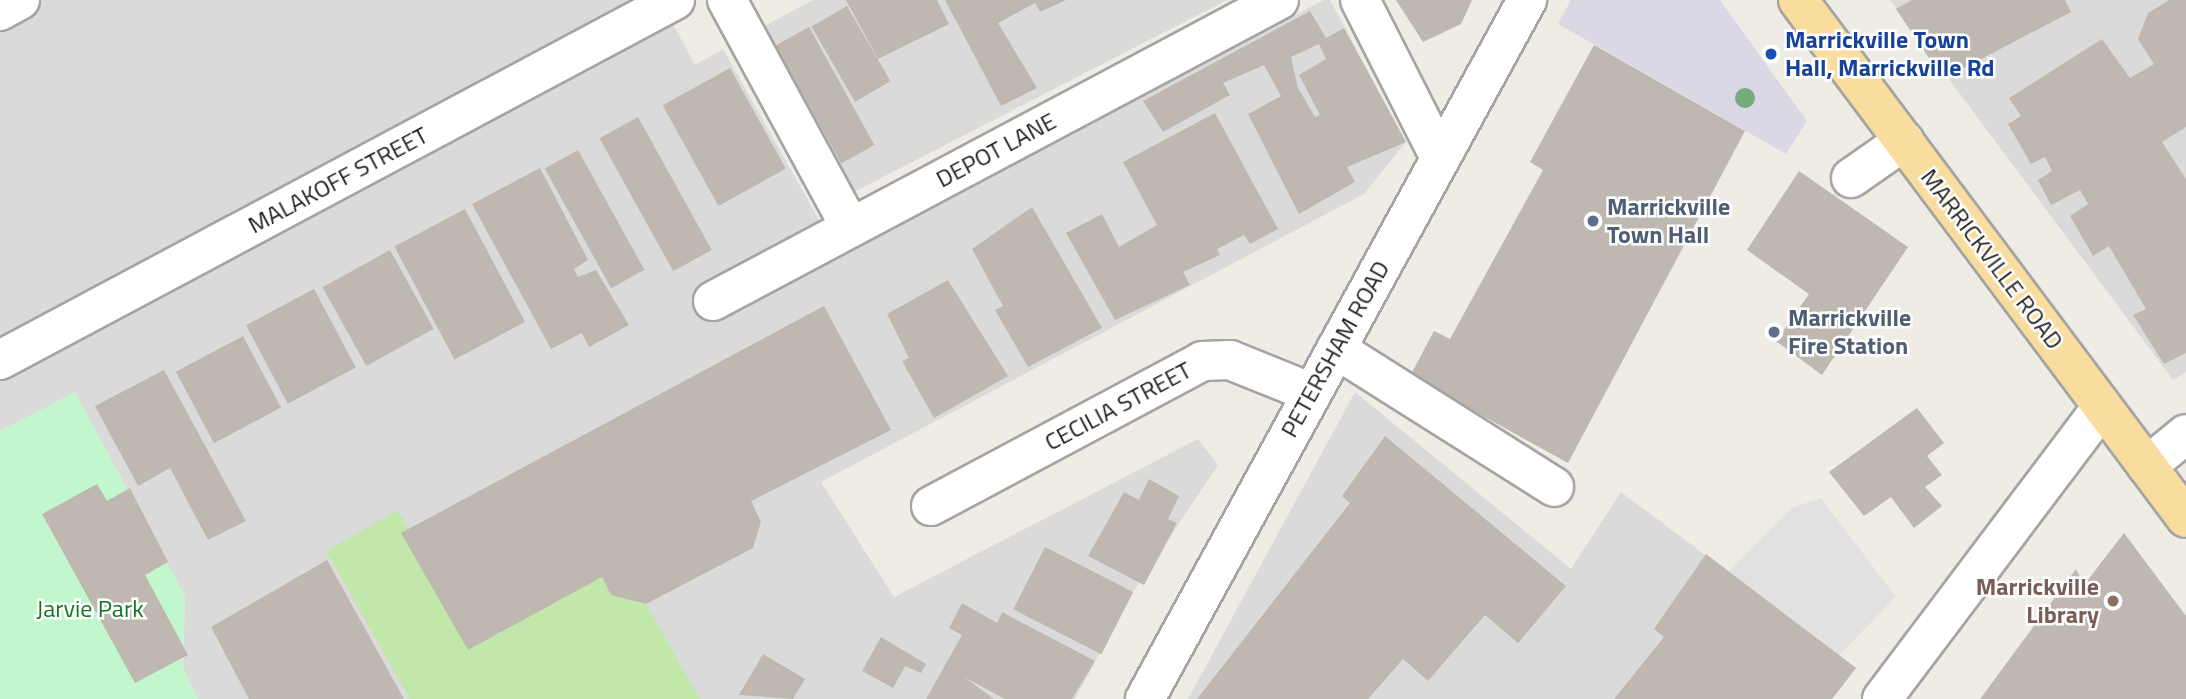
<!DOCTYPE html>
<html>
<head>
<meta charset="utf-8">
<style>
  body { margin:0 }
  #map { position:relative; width:2186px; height:699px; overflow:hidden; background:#eeece4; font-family:"Titillium Web",sans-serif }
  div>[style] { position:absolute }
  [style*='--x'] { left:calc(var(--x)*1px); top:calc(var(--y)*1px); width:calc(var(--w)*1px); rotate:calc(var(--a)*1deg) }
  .residential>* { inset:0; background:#dbdada }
  .grass>* { inset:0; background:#c1e7ab }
  .park>* { inset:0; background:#c2f7cd }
  .parking>* { inset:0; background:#e1e1e1 }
  .plaza>* { inset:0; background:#d9d8e4 }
  .building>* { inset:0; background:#beb8b0; transform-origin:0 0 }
  .roads { filter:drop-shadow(2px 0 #a4a4a4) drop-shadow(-2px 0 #a4a4a4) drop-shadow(0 2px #a4a4a4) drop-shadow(0 -2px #a4a4a4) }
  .minor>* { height:38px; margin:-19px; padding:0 19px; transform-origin:19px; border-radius:19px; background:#fff }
  .major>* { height:38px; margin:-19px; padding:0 19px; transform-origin:19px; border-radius:19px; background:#f8dd9f }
  .trees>* { width:20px; height:20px; margin:-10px; border-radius:50%; background:#74ac7b }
  .dots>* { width:19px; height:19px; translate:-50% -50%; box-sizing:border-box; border:4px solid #fff; border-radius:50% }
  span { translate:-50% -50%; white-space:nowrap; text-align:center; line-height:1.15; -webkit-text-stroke:5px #fff; paint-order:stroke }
  .transit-label { font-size:24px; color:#164399; font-weight:700 }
  .left { translate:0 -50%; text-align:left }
  .street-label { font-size:24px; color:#1d1d1d }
  .service-label { font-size:24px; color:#4e5e75; font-weight:700 }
  .education-label { font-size:24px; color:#785e54; font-weight:700 }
  .right { translate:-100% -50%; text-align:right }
  .park-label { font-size:24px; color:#107725 }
</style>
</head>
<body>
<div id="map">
  <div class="residential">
    <div style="clip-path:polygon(0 0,660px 0,695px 65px,723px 49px,838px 254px,1324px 0,1330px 0,1406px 142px,1364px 194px,821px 482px,894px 597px,1198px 439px,1218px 465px,1133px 592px,1075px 699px,198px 699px,183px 668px,185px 596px,0 432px)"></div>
    <div style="clip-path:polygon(813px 0,1227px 0,848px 195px,763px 27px)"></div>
    <div style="clip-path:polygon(1890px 0,2186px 0,2186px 372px,2173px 380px)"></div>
    <div style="clip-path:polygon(1355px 392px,1571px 569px,1621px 492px,1856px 668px,1832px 699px,1188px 699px)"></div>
  </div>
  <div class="grass">
    <div style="clip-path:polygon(398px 510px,475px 645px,623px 563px,700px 699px,410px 699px,326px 551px)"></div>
  </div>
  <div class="park">
    <div style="clip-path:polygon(75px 392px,185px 596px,183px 668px,198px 699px,0 699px,0 431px)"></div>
  </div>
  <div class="parking">
    <div style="clip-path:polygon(1821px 498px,1896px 597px,1839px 655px,1729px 571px,1792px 508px)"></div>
  </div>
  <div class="plaza">
    <div style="clip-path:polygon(1571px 0,1720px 0,1807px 121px,1786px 154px,1558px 24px)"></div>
  </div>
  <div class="building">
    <div style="clip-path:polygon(846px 0,937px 0,949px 24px,878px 59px)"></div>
    <div style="clip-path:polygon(945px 0,1066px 0,1040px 12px,1035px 3px,998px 23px,1037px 88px,1001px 106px)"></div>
    <div style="clip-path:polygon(1396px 0,1472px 0,1461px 24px,1423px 42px)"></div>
    <div style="clip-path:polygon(1912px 0,2065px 0,2071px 12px,1943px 79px,1896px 9px)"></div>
    <div style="clip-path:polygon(2169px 0,2186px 0,2186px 127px,2162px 142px,2186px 179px,2186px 353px,2164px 364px,2133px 315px,2146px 309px,2109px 246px,2093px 256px,2070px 216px,2088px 204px,2080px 190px,2051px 205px,2038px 180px,2052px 171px,2045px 157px,2031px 164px,2008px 124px,2021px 116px,2009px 98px,2102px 39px,2130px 78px,2154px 64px,2138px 39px,2148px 13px)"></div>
    <div style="left:847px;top:6px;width:87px;height:41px;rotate:60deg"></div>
    <div style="clip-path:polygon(evenodd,1310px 11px,1326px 38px,1344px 28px,1406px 142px,1347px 167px,1355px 182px,1299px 214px,1248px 114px,1281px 96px,1264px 65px,1223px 83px,1230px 95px,1163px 132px,1143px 101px,1310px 11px,1319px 44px,1326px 59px,1299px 75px,1320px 115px,1315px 117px,1298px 88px,1291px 57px,1319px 44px)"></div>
    <div style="left:809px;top:27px;width:135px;height:38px;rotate:61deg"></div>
    <div style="clip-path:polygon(1594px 45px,1745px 131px,1568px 463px,1410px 376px,1434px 331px,1450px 339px,1543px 170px,1530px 162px)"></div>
    <div style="left:730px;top:68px;width:115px;height:77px;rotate:61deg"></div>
    <div style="clip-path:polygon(1215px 113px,1278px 229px,1250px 244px,1244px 235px,1217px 249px,1220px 255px,1183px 272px,1190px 285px,1115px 320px,1066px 233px,1102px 214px,1119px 247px,1157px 225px,1123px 162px)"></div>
    <div style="left:638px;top:117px;width:152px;height:44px;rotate:61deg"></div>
    <div style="left:578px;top:150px;width:137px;height:38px;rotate:61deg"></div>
    <div style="clip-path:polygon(540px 168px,588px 260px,574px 269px,578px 277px,596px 270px,629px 325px,589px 347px,582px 333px,551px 349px,472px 204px)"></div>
    <div style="clip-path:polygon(1799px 171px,1908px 247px,1822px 375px,1776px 341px,1809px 294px,1747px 250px)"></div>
    <div style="clip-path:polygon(1032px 207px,1102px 328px,1028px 367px,995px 310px,1003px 306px,972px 249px)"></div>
    <div style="left:465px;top:209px;width:128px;height:80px;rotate:62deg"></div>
    <div style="left:390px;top:250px;width:90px;height:77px;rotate:61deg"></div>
    <div style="clip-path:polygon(948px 280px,1008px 376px,934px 418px,902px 361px,909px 358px,887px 314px)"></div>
    <div style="left:314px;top:289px;width:89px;height:77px;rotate:62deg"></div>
    <div style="clip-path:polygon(824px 306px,891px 430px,751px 501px,761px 522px,753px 548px,646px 604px,611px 595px,602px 577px,468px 650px,401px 533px)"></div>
    <div style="left:243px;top:336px;width:81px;height:76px;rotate:62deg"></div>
    <div style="clip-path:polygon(164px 370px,246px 521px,208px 540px,170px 468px,138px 486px,95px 406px)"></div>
    <div style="clip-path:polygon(1917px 408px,1944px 443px,1927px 456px,1942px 475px,1925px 487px,1942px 506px,1914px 528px,1891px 497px,1864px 516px,1829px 472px)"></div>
    <div style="clip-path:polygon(1385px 436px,1566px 586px,1518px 643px,1485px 615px,1428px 681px,1403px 659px,1368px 699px,1197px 699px,1350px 503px,1342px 496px)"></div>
    <div style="clip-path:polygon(1149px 479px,1179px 496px,1168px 519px,1177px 523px,1144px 585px,1088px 556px,1124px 492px,1139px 500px)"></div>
    <div style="clip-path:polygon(97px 484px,107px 501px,130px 488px,168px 562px,145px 575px,188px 655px,135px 683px,42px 514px)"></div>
    <div style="clip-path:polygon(2124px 533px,2186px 616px,2186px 699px,1980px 699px,2076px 569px,2084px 585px)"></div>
    <div style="left:1045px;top:547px;width:99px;height:70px;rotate:27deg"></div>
    <div style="clip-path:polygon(1706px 554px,1856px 668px,1832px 699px,1614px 699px,1664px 637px,1654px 629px)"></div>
    <div style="clip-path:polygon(327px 560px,404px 699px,249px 699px,211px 627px)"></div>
    <div style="clip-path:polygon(962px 603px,997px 623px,1002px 612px,1095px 661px,1072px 699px,1005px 699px,964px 677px,994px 699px,926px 699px,962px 635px,949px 628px)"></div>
    <div style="clip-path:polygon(881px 637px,926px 664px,921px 673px,905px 666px,893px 688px,862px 671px)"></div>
    <div style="clip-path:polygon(763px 654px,805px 679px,793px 699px,739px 695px)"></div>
  </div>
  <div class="roads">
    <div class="minor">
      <div style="--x:727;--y:0;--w:258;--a:61.5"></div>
      <div style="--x:1360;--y:0;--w:177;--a:63.1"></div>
      <div style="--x:0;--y:11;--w:23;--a:-29"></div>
      <div style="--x:1851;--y:178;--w:65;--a:-34.9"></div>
      <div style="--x:713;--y:301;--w:641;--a:-28"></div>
      <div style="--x:1336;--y:349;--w:258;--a:32.3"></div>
      <div style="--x:0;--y:360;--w:765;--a:-28.07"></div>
      <div style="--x:2147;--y:466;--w:50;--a:-39.4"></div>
      <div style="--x:931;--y:506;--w:307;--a:-28.1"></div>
      <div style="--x:1202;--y:361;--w:28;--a:-2"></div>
      <div style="--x:1230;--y:360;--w:88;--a:21.9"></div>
      <div style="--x:1145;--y:699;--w:797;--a:-61.34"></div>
      <div style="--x:1882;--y:699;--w:366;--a:-53"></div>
    </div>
    <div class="major">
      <div style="--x:1798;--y:0;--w:647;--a:53.17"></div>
    </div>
  </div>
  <div class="trees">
    <div style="left:1745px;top:98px"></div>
  </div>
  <div class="dots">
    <div style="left:1771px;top:54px;background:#1a4fb4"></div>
    <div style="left:1593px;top:221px;background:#5c6f8a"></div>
    <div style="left:1774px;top:332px;background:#5c6f8a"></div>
    <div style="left:2113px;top:601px;background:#8d6e63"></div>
  </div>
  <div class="transit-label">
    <span class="left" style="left:1785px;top:54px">Marrickville Town<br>Hall, Marrickville Rd</span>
  </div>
  <div class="street-label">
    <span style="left:996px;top:150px;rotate:-28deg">DEPOT LANE</span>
    <span style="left:338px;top:180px;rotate:-28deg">MALAKOFF STREET</span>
    <span style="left:1992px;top:259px;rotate:53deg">MARRICKVILLE ROAD</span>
    <span style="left:1335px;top:349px;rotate:-61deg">PETERSHAM ROAD</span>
    <span style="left:1118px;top:406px;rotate:-28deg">CECILIA STREET</span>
  </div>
  <div class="service-label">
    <span class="left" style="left:1607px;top:221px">Marrickville<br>Town Hall</span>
    <span class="left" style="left:1788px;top:332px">Marrickville<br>Fire Station</span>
  </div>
  <div class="education-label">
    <span class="right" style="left:2099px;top:601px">Marrickville<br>Library</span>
  </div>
  <div class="park-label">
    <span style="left:90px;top:609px">Jarvie Park</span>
  </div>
</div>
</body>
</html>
